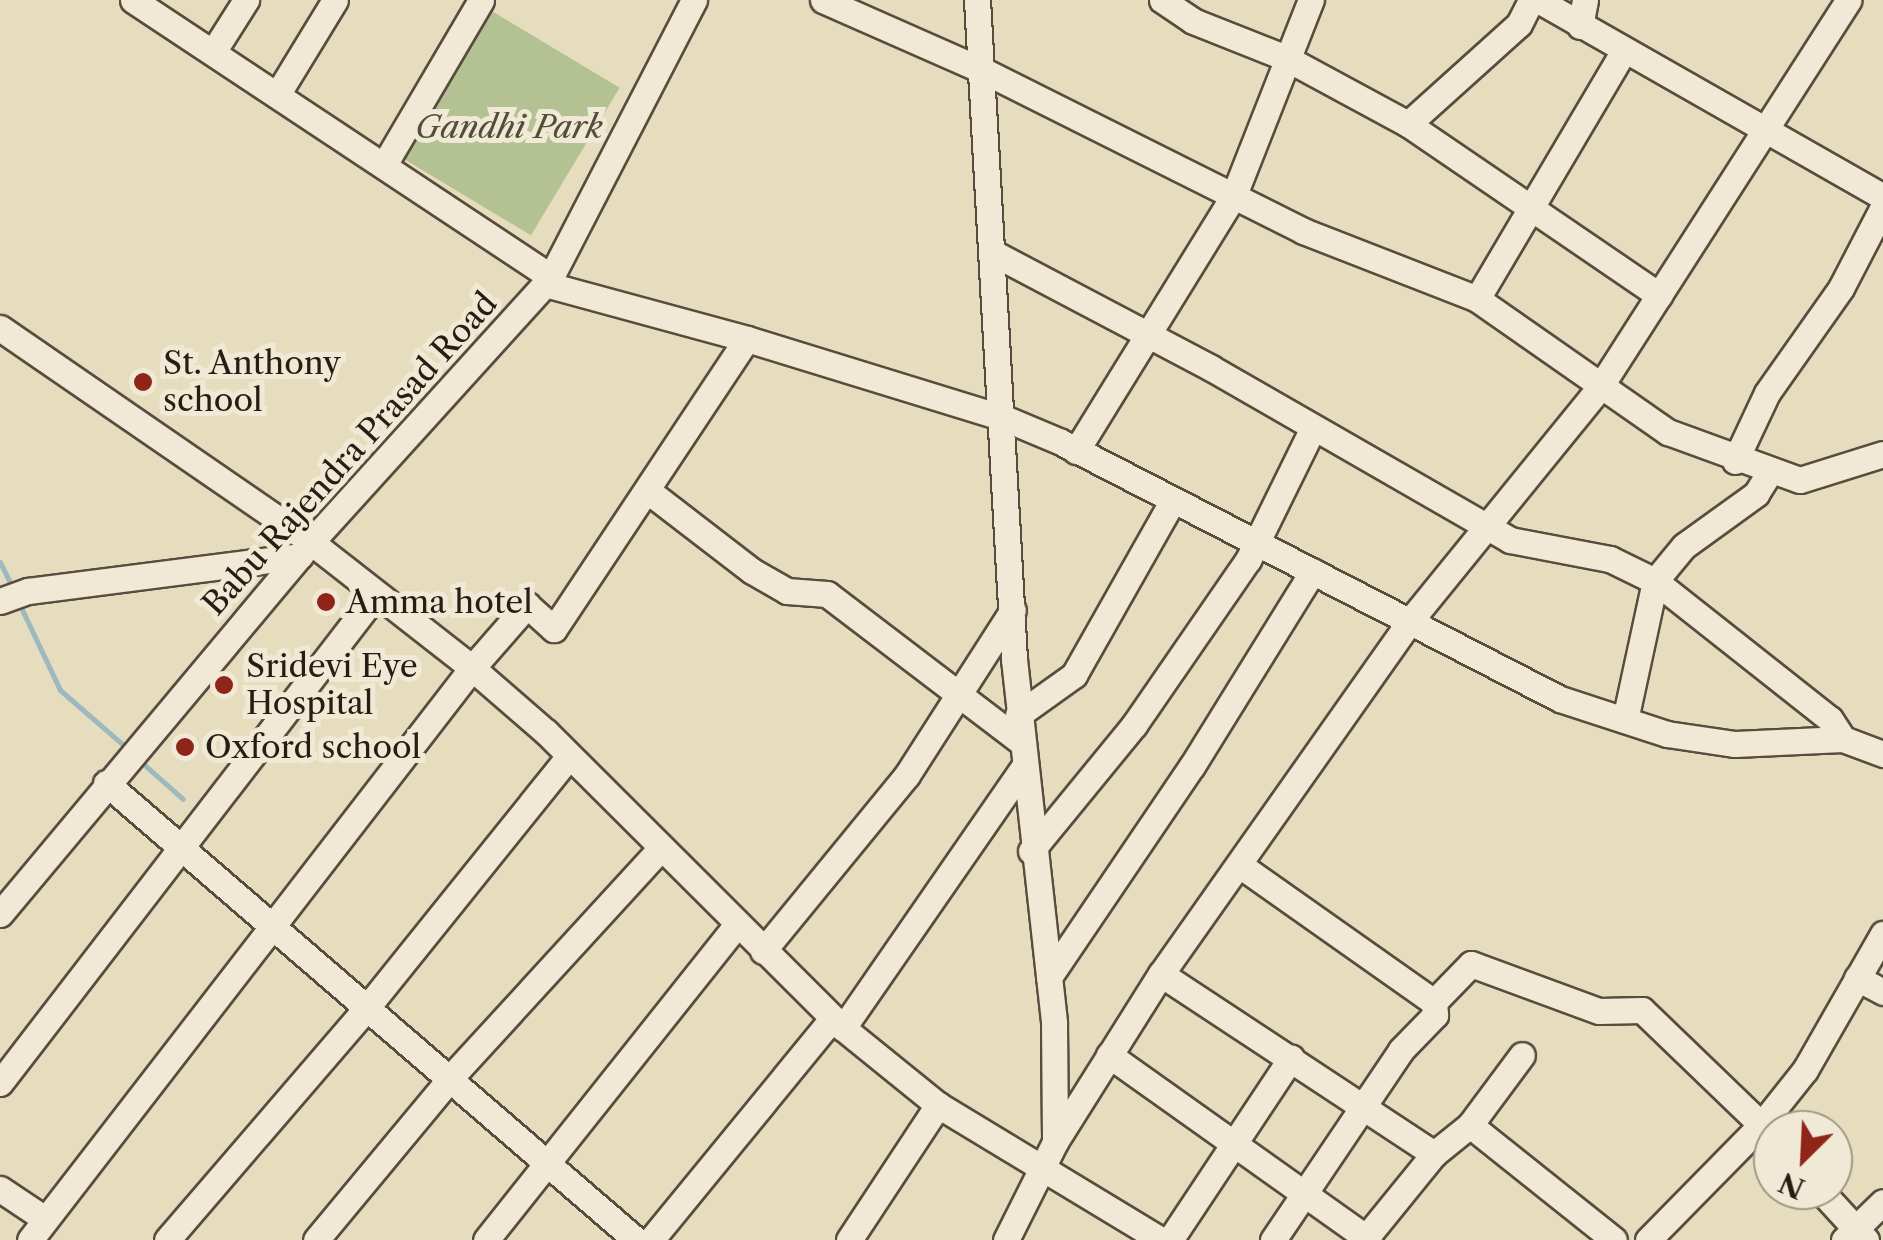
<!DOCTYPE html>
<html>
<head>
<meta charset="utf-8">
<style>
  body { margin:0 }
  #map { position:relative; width:1883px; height:1240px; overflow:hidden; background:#e6ddbf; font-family:"Libre Caslon Text",serif }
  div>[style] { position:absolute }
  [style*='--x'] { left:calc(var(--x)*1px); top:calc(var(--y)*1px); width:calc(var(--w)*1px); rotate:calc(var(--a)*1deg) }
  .green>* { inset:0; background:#b4c192; transform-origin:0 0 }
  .stream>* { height:5px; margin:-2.5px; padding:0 2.5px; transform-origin:2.5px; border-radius:2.5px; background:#9db8be }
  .roads { filter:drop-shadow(2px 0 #594c3e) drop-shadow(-2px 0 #594c3e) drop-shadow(0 2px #594c3e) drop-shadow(0 -2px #594c3e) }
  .minor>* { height:25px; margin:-12.5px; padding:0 12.5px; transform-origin:12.5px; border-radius:12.5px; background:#efe9d5 }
  .dots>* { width:28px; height:28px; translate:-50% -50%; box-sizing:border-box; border:5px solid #efe9d5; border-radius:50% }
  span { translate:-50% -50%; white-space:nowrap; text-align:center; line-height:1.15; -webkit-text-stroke:10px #efe9d5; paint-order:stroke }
  .park-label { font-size:32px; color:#534e39; font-style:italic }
  .poi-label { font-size:32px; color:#2a1c13 }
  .left { translate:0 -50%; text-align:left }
  .street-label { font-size:32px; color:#2a1c13 }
  .north { position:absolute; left:1753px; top:1110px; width:100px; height:100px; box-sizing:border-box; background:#efe9d5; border:2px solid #a09787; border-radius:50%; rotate:204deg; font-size:28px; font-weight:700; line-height:40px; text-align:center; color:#2a1c13 }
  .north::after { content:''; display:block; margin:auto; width:35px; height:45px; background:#8f2418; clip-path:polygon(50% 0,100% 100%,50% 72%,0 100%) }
</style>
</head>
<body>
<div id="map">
  <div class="green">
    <div style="left:485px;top:7px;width:157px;height:172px;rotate:31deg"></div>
  </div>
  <div class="stream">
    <div style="--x:0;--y:562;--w:28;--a:64"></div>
    <div style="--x:18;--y:601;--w:98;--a:64.7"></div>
    <div style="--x:60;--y:690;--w:91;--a:41"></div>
    <div style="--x:140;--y:761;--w:57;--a:41.5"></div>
  </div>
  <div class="roads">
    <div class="minor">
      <div style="--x:133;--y:0;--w:501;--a:33.53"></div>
      <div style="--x:823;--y:0;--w:176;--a:23.8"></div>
      <div style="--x:984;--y:71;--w:357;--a:26.6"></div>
      <div style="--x:1303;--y:231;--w:187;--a:21.3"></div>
      <div style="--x:1477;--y:299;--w:233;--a:34.9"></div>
      <div style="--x:1668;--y:432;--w:140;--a:20"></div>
      <div style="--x:1800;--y:480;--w:87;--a:-17.4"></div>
      <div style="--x:977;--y:0;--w:660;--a:86.79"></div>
      <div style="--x:1014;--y:659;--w:366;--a:83.7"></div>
      <div style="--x:1054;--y:1023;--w:119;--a:89.5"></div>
      <div style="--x:1162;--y:0;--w:37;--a:34"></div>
      <div style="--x:1193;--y:21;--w:98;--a:21.6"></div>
      <div style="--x:1284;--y:57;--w:141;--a:28.4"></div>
      <div style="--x:1408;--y:124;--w:304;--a:34.3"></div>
      <div style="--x:1538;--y:0;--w:397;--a:29.7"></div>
      <div style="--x:1580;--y:26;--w:26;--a:-79"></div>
      <div style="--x:213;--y:52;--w:62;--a:-57.6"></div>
      <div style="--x:277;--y:95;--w:111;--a:-58.6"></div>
      <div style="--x:1408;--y:124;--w:149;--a:-42"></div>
      <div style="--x:1519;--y:24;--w:27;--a:-63"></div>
      <div style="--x:384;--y:165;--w:191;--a:-59.5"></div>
      <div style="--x:995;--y:254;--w:244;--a:27.8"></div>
      <div style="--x:1211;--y:368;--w:345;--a:29.9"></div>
      <div style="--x:1510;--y:540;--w:102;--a:10.8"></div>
      <div style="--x:1610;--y:559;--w:50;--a:26.1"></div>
      <div style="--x:1655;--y:581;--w:223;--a:38.3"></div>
      <div style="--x:1830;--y:719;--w:24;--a:57"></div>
      <div style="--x:545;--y:284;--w:209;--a:15.2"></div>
      <div style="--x:1477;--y:299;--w:289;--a:-59.4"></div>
      <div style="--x:0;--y:328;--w:378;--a:34.5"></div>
      <div style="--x:311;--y:542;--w:204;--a:38"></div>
      <div style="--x:472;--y:668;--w:98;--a:40.9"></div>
      <div style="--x:546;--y:732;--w:419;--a:44.9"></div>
      <div style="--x:843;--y:1028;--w:122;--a:39"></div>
      <div style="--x:938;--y:1105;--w:261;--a:31.2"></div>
      <div style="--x:1076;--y:451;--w:301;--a:-58.3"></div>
      <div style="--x:1234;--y:195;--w:210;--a:-68.5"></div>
      <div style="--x:1735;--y:461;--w:75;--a:-64.8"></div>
      <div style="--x:1767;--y:393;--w:128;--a:-54.8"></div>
      <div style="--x:1841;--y:288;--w:91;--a:-62.6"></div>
      <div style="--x:648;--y:491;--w:131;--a:37.6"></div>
      <div style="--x:752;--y:571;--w:40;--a:29.7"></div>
      <div style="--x:787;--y:591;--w:40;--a:4.3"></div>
      <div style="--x:827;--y:594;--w:244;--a:37.3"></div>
      <div style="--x:0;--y:601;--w:30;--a:-20"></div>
      <div style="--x:28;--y:591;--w:274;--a:-7.3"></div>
      <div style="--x:1018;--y:715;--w:69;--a:-35.5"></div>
      <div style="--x:1074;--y:675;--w:201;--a:-60.5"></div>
      <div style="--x:1625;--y:720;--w:142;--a:-77.8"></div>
      <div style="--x:1655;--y:581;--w:45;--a:-50.4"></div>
      <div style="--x:1684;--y:546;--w:89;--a:-35.8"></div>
      <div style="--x:1756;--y:494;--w:26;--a:-58"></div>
      <div style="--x:106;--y:783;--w:700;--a:40.77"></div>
      <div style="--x:1031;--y:851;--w:163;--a:-50.7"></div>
      <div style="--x:1134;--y:725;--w:201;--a:-55.4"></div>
      <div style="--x:1248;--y:560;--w:147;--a:-63.8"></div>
      <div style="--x:1241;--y:866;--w:236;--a:35.2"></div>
      <div style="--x:0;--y:914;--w:485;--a:-50.1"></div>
      <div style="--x:311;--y:542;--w:358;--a:-47.8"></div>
      <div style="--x:551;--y:277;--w:312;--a:-62.7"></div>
      <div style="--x:763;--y:951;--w:227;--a:-50.7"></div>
      <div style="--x:907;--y:775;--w:196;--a:-57.3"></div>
      <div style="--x:1161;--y:974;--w:327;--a:33.4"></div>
      <div style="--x:1049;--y:977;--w:255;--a:-55.9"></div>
      <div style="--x:1192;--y:766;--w:229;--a:-58.2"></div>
      <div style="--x:1857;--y:978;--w:30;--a:28"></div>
      <div style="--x:843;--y:1028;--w:316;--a:-55.3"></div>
      <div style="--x:1109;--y:1055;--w:319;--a:35.4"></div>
      <div style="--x:0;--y:1083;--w:613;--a:-52.42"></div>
      <div style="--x:1470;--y:1125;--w:184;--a:38.6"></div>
      <div style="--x:0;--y:1189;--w:54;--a:33.7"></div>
      <div style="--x:1820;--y:1190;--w:68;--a:47.4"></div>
      <div style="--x:30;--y:1240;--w:723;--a:-52.31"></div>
      <div style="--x:472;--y:668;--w:84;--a:-48.9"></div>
      <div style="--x:527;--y:605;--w:36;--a:42"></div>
      <div style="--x:554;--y:629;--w:348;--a:-56.4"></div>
      <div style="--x:747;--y:339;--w:269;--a:17.1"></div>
      <div style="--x:1004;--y:418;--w:62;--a:22.8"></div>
      <div style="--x:1061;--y:442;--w:561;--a:27.25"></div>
      <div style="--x:1560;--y:699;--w:113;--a:18.1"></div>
      <div style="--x:1667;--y:734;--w:69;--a:8.4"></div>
      <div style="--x:1735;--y:744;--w:108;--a:-2.7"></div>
      <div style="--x:1843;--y:739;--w:43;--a:20.6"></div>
      <div style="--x:167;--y:1240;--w:310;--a:-49.3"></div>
      <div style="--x:369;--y:1005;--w:319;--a:-51.2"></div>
      <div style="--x:316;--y:1240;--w:213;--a:-50.3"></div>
      <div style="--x:452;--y:1076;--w:308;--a:-47.5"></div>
      <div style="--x:486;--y:1240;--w:403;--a:-51.5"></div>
      <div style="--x:651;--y:1240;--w:287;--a:-50.7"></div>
      <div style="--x:849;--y:1240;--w:162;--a:-56.6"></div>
      <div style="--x:1006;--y:1240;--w:110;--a:-63.4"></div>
      <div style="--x:1055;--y:1142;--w:199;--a:-57.8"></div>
      <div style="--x:1161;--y:974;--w:432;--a:-54.8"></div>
      <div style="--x:1410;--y:621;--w:301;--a:-50.9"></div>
      <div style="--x:1600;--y:387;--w:460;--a:-57.3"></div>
      <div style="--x:1170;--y:1240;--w:219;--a:-56.4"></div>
      <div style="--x:1273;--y:1240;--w:229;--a:-56"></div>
      <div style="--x:1401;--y:1050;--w:49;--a:-45.8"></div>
      <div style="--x:1435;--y:1015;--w:13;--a:-94"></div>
      <div style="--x:1434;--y:1002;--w:53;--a:-45.8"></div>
      <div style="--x:1471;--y:964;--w:136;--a:20.2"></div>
      <div style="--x:1599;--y:1011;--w:43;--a:-1.3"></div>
      <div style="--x:1642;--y:1010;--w:182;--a:43.9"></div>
      <div style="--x:1364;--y:1240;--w:111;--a:-50.9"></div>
      <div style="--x:1434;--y:1154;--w:46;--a:-38.9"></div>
      <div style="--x:1470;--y:1125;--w:87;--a:-53.4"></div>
      <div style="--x:1648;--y:1240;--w:163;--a:-45.5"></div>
      <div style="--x:1762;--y:1124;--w:69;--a:-51.5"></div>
      <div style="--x:1805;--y:1070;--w:157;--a:-60.2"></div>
      <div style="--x:1844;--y:1240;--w:54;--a:-44.3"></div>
    </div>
  </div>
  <div class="dots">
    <div style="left:143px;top:382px;background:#8f2418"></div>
    <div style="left:326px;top:602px;background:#8f2418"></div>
    <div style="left:224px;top:685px;background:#8f2418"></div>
    <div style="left:185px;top:747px;background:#8f2418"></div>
  </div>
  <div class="park-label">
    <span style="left:509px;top:127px">Gandhi Park</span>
  </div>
  <div class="poi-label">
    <span class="left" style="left:163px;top:382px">St. Anthony<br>school</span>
    <span class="left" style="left:346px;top:602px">Amma hotel</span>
    <span class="left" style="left:246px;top:685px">Sridevi Eye<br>Hospital</span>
    <span class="left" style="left:205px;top:747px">Oxford school</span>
  </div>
  <div class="street-label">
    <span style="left:350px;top:454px;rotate:-48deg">Babu Rajendra Prasad Road</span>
  </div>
  <div class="north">N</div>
</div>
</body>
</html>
